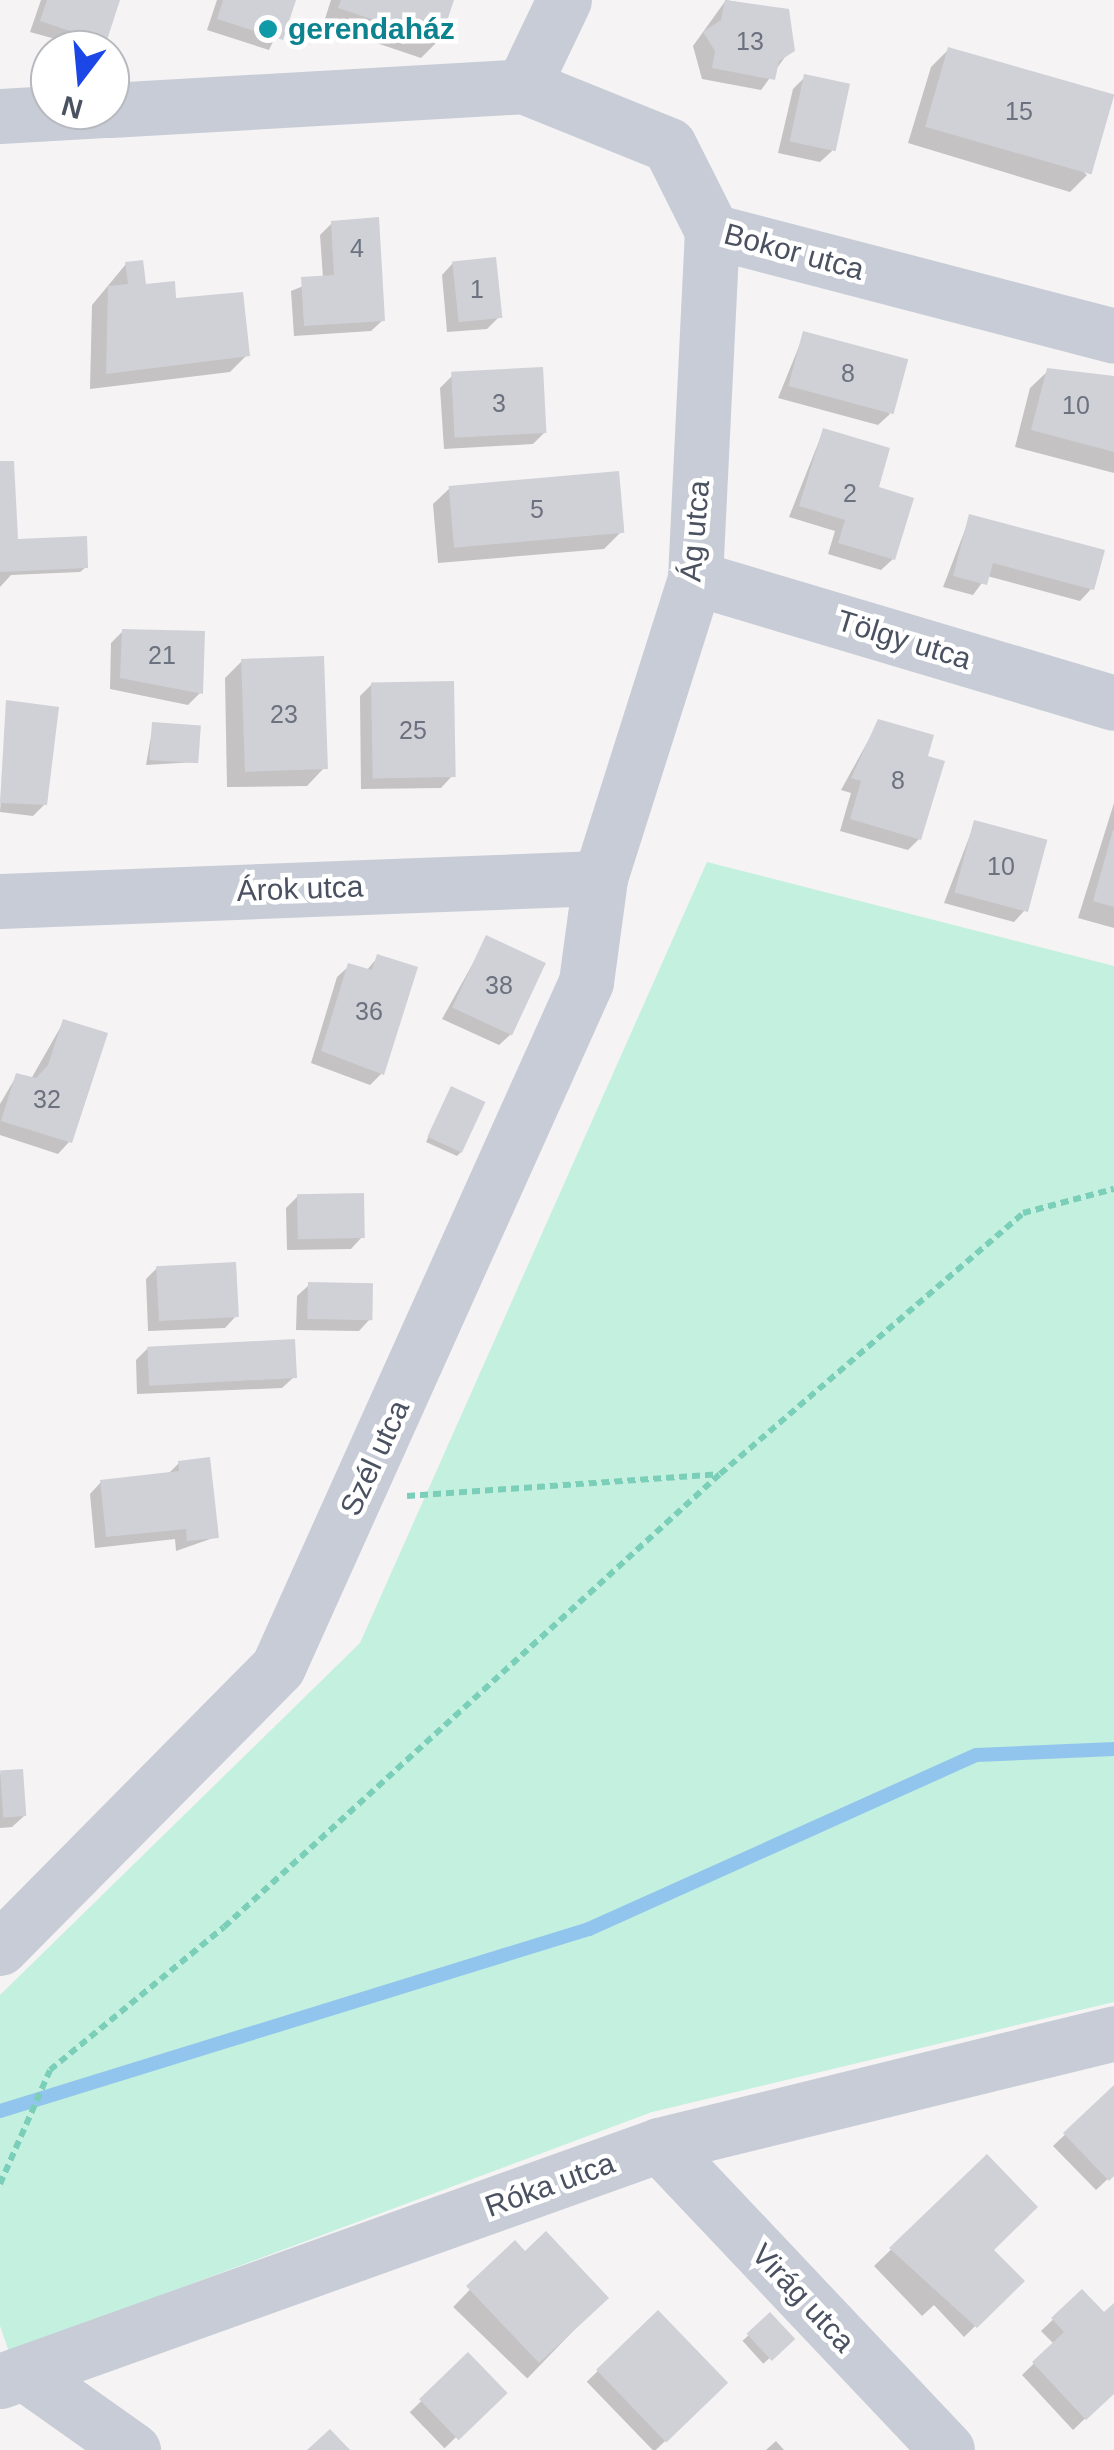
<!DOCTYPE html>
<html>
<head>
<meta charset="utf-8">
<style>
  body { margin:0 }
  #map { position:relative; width:1114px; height:2450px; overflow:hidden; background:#f5f3f3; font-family:Helvetica,sans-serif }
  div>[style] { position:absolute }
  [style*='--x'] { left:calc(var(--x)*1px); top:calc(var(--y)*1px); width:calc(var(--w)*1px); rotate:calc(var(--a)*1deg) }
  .green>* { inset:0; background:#c3f0df }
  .shadow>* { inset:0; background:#0003; transform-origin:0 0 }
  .stream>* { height:14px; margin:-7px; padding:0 7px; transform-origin:7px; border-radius:7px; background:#91c5ed }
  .building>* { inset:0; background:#cfd1d7; transform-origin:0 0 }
  .path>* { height:6px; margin-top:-3px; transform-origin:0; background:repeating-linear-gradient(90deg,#7bcfb8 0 8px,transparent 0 13px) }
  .minor>* { height:55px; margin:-27.5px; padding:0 27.5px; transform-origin:27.5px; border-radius:27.5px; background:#c7ccd7 }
  .dots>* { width:28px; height:28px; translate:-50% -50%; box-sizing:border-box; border:5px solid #fff; border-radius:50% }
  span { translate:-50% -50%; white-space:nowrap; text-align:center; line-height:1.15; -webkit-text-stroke:9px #fff; paint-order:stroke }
  .number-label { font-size:25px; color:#6b717e }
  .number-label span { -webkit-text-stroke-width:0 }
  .culture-label { font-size:30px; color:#0d838f; font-weight:700 }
  .left { translate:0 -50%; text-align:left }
  .street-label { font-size:30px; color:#4a5160 }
  .north { position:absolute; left:30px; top:30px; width:100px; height:100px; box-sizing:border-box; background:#fff; border:2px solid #b7b9bf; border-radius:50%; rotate:196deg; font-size:28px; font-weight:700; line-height:40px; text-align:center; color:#4a5160 }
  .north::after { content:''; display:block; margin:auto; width:35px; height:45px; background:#1c47e6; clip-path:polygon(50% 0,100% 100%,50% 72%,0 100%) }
</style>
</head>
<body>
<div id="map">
  <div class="green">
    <div style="clip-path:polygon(707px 862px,1114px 966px,1114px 2002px,652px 2112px,9px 2352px,0 2326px,0 1995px,360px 1643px)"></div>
  </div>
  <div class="shadow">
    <div style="clip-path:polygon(41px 0,118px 0,95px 50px,30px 32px)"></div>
    <div style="clip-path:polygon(217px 0,293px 0,269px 50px,207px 30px)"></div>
    <div style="clip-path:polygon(331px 0,452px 0,438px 41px,421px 58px,323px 25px)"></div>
    <div style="clip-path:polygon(726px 0,786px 11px,793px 46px,761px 90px,702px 79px,693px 46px)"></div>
    <div style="clip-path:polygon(948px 50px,1087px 175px,1070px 192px,908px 143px,931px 67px)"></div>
    <div style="clip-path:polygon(805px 77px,832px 151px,820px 162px,778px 153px,793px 89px)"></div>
    <div style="clip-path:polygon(332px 223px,383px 320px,371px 331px,294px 336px,291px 291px,323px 278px,320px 235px)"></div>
    <div style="clip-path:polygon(453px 263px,499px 317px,487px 329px,447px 332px,442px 275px)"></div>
    <div style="clip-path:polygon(126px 264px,144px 287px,247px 355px,230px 372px,90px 389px,92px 305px)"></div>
    <div style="clip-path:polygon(804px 334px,890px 414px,878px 425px,778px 398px)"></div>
    <div style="clip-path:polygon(1048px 371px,1114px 381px,1114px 473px,1015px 447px,1030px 388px)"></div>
    <div style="clip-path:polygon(452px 376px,545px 432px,533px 444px,444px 449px,440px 388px)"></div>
    <div style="clip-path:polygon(823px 431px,876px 489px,893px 559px,881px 570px,828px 554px,835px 531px,789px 517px)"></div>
    <div style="clip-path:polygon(0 464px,16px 544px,86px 567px,80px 572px,11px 575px,0 587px)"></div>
    <div style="clip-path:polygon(451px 487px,621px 532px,604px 549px,438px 563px,433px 504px)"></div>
    <div style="clip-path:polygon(970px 517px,1091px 589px,1080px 601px,987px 576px,973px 595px,943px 587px)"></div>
    <div style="clip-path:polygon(123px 631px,200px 693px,188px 705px,110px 689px,111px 643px)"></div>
    <div style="clip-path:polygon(242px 661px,324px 768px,307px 786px,227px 787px,225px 678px)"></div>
    <div style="clip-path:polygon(372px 684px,452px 776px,441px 788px,361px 789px,360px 696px)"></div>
    <div style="clip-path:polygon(7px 703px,45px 804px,33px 816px,0 812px)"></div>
    <div style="clip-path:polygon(879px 721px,925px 757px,919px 839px,908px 850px,840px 831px,851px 793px,841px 790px)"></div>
    <div style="clip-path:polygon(153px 725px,196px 762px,146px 765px)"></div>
    <div style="clip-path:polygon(1114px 803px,1114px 928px,1078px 918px)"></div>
    <div style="clip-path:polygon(975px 822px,1025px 910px,1014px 922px,944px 903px)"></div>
    <div style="clip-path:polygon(487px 938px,511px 1034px,499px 1045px,442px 1019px)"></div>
    <div style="clip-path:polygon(378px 957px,382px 1073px,370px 1085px,311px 1063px,337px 977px,349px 966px,366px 971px)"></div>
    <div style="clip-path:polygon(64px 1021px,69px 1142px,58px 1154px,0 1135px,0 1104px,17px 1075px,31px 1079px)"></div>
    <div style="clip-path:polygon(451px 1089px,463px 1150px,457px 1156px,426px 1142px)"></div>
    <div style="clip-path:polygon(298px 1196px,362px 1237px,351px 1249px,287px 1250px,286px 1208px)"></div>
    <div style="clip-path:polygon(157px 1268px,236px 1316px,225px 1328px,148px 1331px,146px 1279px)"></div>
    <div style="clip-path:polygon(309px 1285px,370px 1319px,359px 1331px,296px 1330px,297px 1296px)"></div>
    <div style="clip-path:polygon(148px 1348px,294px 1377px,282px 1388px,137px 1394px,136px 1360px)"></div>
    <div style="clip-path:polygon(179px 1463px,216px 1537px,176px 1551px,175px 1539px,95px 1548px,90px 1494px,101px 1482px,167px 1475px)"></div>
    <div style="clip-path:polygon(0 1773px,24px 1816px,12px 1827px,0 1828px)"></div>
    <div style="clip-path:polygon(1114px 2088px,1114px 2173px,1096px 2190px,1053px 2146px)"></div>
    <div style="clip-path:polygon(987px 2157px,991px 2250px,1021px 2281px,964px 2337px,934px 2305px,922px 2316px,874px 2266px)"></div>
    <div style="left:515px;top:2243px;width:103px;height:89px;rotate:44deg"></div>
    <div style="clip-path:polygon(1082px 2292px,1104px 2316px,1114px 2309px,1114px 2391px,1073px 2430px,1022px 2375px,1054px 2344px,1041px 2331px)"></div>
    <div style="left:658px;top:2313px;width:97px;height:99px;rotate:46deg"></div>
    <div style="left:770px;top:2316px;width:31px;height:37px;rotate:48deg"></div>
    <div style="left:468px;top:2356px;width:50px;height:81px;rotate:46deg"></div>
    <div style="clip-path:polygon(776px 2441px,784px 2450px,766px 2450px)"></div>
  </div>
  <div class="stream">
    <div style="--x:0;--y:2111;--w:616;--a:-17.17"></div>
    <div style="--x:589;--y:1929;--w:424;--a:-24.2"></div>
    <div style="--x:976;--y:1755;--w:138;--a:-2.5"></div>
  </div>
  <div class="building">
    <div style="clip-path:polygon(47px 0,120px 0,106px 43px,40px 21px)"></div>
    <div style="clip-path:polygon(223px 0,296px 0,283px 40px,217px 19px)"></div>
    <div style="clip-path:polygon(341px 0,454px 0,440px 42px,338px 8px)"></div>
    <div style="clip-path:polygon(725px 0,789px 9px,795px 51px,779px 61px,775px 80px,712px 68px,715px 51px,703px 32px,721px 20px)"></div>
    <div style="left:948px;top:47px;width:173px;height:83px;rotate:16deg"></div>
    <div style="left:804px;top:74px;width:47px;height:69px;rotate:12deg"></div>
    <div style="clip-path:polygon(379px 217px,385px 321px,304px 326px,301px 277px,334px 275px,331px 221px)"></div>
    <div style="left:496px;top:257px;width:61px;height:44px;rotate:84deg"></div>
    <div style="clip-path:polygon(143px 260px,146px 284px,175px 281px,176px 298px,243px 292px,250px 356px,106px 374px,108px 286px,128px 284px,125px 262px)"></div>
    <div style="left:803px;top:331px;width:109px;height:57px;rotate:15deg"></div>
    <div style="left:543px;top:367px;width:66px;height:92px;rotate:87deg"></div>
    <div style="clip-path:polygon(1047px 368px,1114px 376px,1114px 452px,1031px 430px)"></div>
    <div style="clip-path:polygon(823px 428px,890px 448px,879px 487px,914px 498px,895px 560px,838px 543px,845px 520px,799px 506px)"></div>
    <div style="clip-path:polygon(0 461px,14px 461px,18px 539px,87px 536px,88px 568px,0 572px)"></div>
    <div style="left:619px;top:471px;width:62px;height:171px;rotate:85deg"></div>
    <div style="clip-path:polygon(969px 514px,1105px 550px,1094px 590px,993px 563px,987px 585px,953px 576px)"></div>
    <div style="clip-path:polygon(122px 629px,205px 631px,203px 694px,120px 678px)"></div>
    <div style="left:324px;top:656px;width:113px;height:83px;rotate:88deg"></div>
    <div style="left:454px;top:681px;width:96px;height:83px;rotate:89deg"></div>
    <div style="clip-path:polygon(6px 700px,59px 707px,47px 805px,0 803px)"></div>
    <div style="clip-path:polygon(878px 719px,934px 735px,928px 756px,945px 761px,921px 840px,850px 819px,861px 781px,851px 778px)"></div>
    <div style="left:152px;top:722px;width:49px;height:38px;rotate:4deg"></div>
    <div style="left:974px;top:820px;width:76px;height:75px;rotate:15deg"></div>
    <div style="clip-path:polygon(1113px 830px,1114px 830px,1114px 907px,1093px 901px)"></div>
    <div style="left:486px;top:935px;width:66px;height:80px;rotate:25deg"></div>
    <div style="clip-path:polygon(377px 954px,418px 967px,384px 1075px,321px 1051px,348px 963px,372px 970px)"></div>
    <div style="clip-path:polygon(63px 1019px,108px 1033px,72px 1143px,1px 1121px,16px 1073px,36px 1078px,48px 1065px)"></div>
    <div style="left:451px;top:1086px;width:38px;height:56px;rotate:25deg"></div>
    <div style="left:364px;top:1193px;width:45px;height:67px;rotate:89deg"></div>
    <div style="left:236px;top:1262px;width:55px;height:80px;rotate:87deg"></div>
    <div style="left:308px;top:1282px;width:65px;height:37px;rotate:1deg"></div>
    <div style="left:295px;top:1339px;width:39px;height:148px;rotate:87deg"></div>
    <div style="clip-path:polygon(210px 1457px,219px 1538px,187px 1541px,186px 1529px,106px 1537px,100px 1480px,179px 1471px,178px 1461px)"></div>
    <div style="left:23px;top:1769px;width:47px;height:23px;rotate:86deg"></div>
    <div style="clip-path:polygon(1114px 2085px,1114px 2176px,1109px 2181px,1063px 2133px)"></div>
    <div style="clip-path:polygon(987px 2154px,1038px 2207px,994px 2250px,1025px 2281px,977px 2328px,889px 2248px)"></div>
    <div style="clip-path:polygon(546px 2231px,609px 2298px,539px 2363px,466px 2286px,515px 2240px,525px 2251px)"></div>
    <div style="clip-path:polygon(1082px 2289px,1104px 2312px,1114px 2303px,1114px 2394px,1086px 2420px,1032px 2362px,1064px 2332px,1051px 2318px)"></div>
    <div style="left:658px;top:2310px;width:101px;height:86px;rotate:46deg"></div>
    <div style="left:770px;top:2312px;width:37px;height:32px;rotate:47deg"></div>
    <div style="left:468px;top:2352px;width:57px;height:68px;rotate:46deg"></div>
    <div style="clip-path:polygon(330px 2429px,350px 2450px,307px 2450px)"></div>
  </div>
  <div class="path">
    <div style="--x:407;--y:1496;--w:312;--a:-4"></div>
    <div style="--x:0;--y:2184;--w:124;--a:-66.3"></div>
    <div style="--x:50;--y:2070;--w:225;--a:-39.4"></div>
    <div style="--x:224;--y:1927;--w:672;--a:-42.41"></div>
    <div style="--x:720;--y:1474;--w:400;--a:-40.7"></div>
    <div style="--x:1023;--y:1213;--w:94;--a:-14.8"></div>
  </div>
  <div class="minor">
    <div style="--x:523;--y:86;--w:95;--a:-64.5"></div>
    <div style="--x:110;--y:110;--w:414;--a:-3.3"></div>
    <div style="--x:523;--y:86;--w:157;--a:22"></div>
    <div style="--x:669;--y:145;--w:96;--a:63.4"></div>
    <div style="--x:712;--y:231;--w:415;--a:14.6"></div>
    <div style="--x:0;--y:116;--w:104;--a:-3.3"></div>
    <div style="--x:695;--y:578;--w:437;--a:16.6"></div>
    <div style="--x:0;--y:901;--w:600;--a:-2.2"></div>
    <div style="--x:0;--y:1948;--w:395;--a:-45.3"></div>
    <div style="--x:278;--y:1667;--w:751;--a:-65.79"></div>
    <div style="--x:586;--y:982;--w:105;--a:-82.3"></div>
    <div style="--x:600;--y:878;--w:315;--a:-72.4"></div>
    <div style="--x:695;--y:578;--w:347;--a:-87.2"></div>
    <div style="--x:659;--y:2145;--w:419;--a:46.6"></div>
    <div style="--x:27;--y:2375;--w:130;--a:35.3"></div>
    <div style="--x:0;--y:2381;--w:700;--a:-19.7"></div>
    <div style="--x:659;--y:2145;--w:469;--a:-13.8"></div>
  </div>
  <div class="dots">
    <div style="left:268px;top:29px;background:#0f9aa8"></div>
  </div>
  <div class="number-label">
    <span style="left:750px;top:41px">13</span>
    <span style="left:1019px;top:111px">15</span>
    <span style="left:357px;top:248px">4</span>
    <span style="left:477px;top:289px">1</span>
    <span style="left:848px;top:373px">8</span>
    <span style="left:499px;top:403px">3</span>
    <span style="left:1076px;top:405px">10</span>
    <span style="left:850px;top:493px">2</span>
    <span style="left:537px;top:509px">5</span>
    <span style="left:162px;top:655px">21</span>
    <span style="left:284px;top:714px">23</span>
    <span style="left:413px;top:730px">25</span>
    <span style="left:898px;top:780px">8</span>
    <span style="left:1001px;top:866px">10</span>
    <span style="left:499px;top:985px">38</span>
    <span style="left:369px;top:1011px">36</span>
    <span style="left:47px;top:1099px">32</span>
  </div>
  <div class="culture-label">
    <span class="left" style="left:288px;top:29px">gerendaház</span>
  </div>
  <div class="street-label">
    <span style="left:794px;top:252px;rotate:15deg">Bokor utca</span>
    <span style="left:695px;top:531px;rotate:-85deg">Ág utca</span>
    <span style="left:904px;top:640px;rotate:17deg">Tölgy utca</span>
    <span style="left:300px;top:889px;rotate:-2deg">Árok utca</span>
    <span style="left:375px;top:1458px;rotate:-65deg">Szél utca</span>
    <span style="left:550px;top:2185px;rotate:-20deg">Róka utca</span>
    <span style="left:803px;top:2298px;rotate:47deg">Virág utca</span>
  </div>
  <div class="north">N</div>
</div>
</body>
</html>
